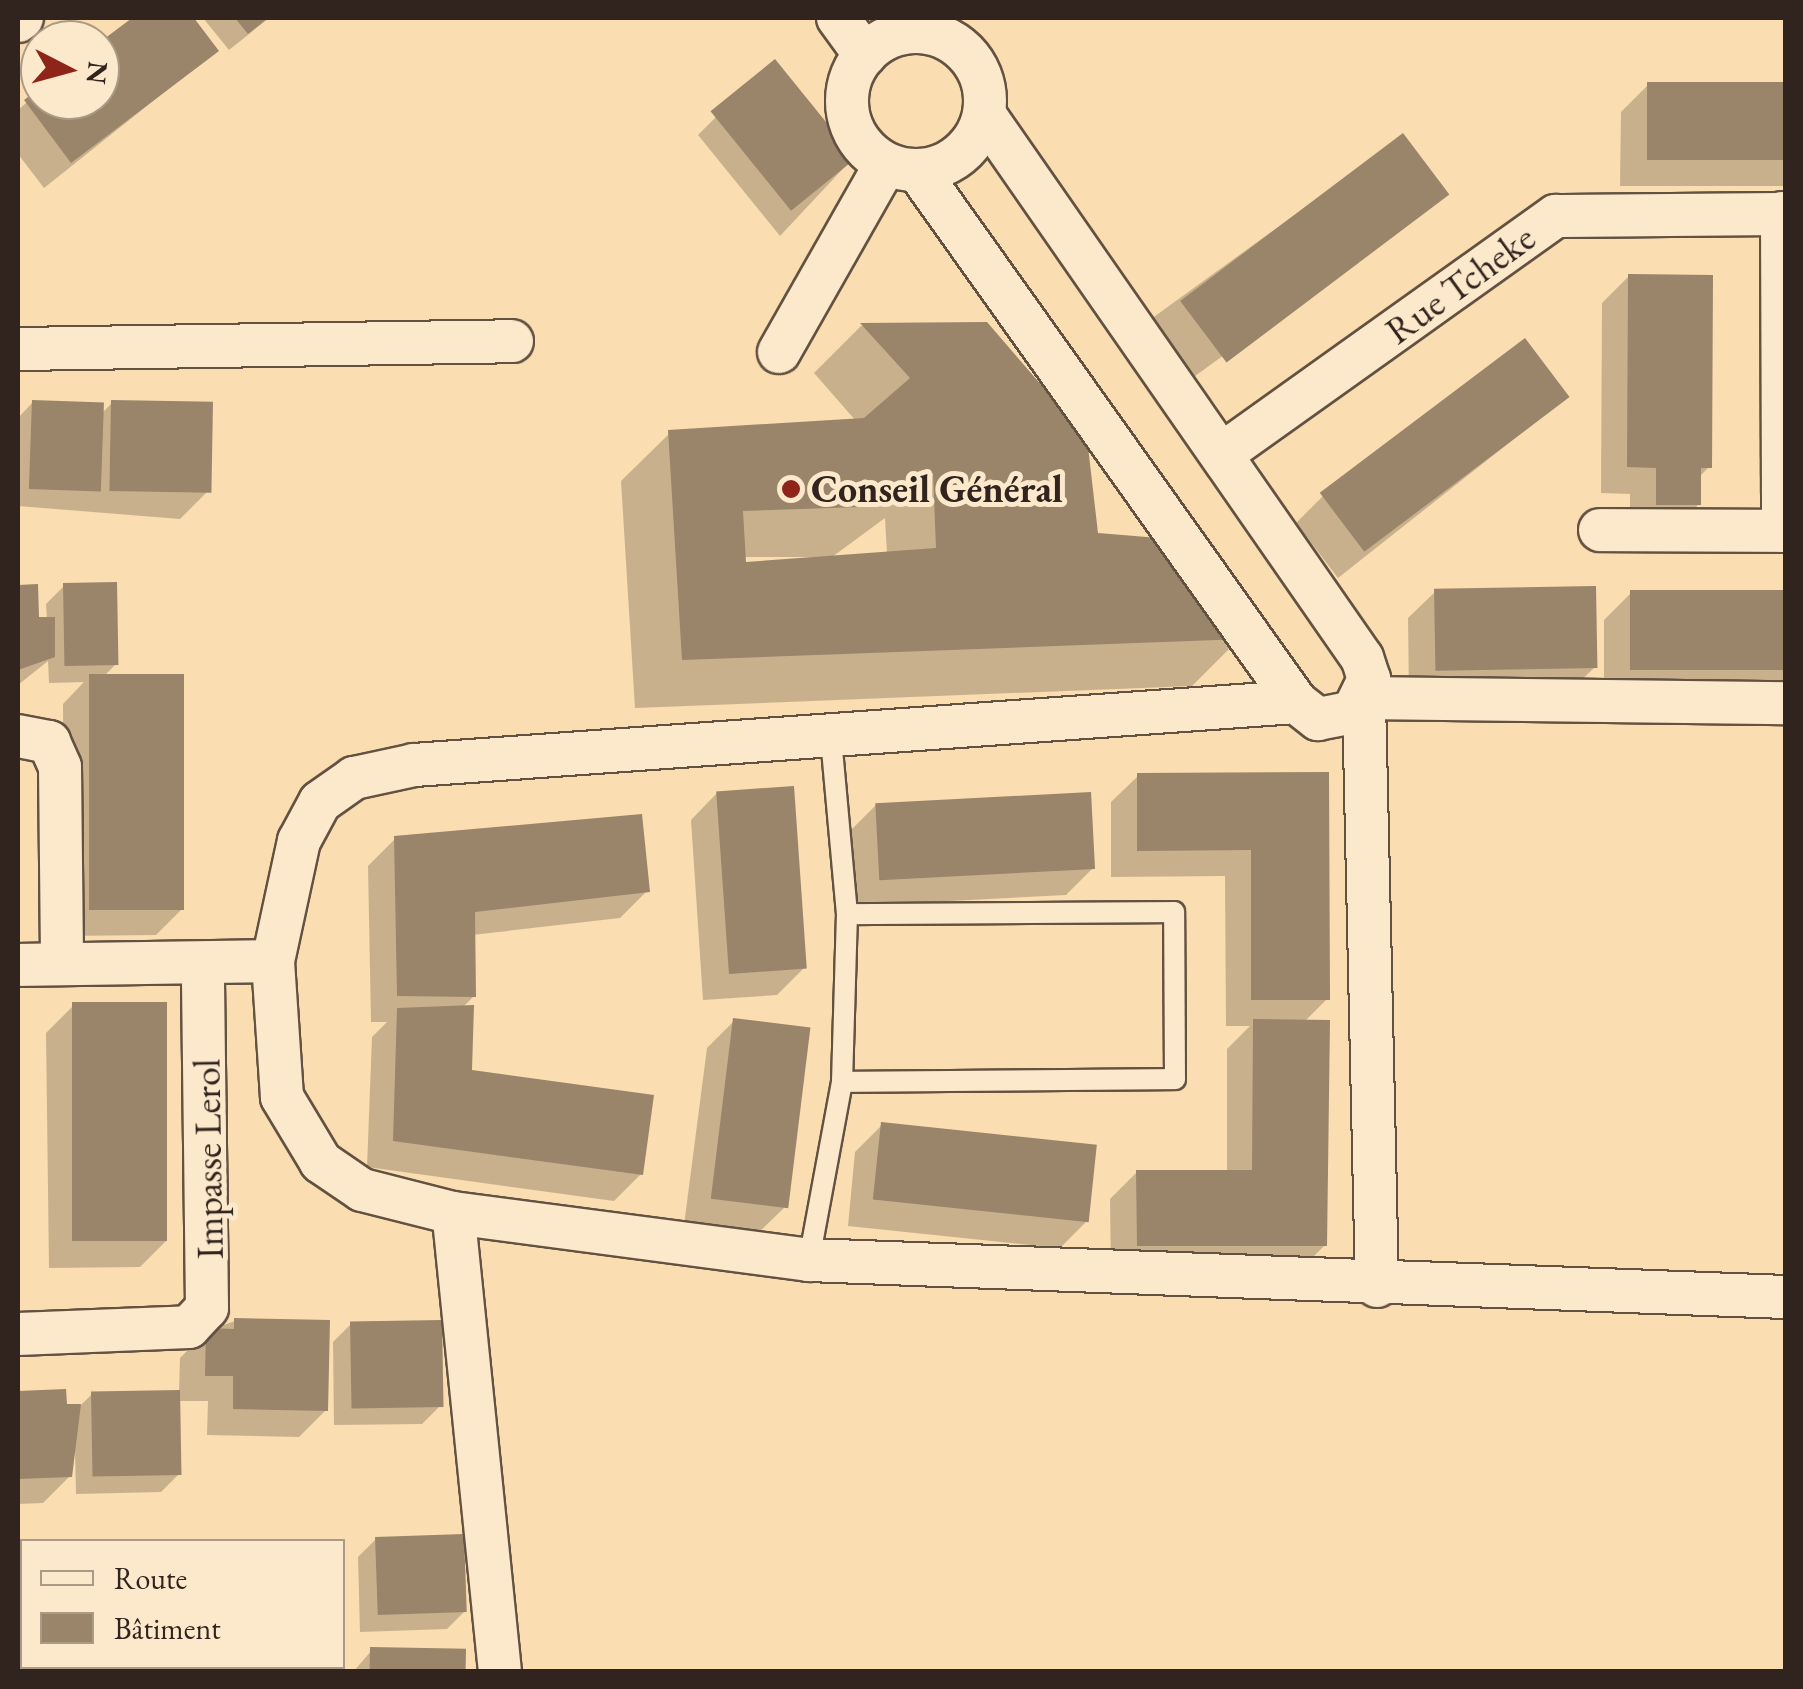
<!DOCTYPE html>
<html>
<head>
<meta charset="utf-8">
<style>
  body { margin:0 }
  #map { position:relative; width:1803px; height:1689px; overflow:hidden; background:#faddb0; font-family:"EB Garamond",serif }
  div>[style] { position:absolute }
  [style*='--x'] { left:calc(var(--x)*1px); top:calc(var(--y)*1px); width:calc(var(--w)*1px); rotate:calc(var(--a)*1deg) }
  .shadow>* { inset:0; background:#0003; transform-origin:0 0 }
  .building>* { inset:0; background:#9a846a; transform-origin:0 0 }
  .roads { filter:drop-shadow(2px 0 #635242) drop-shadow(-2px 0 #635242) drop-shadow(0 2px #635242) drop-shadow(0 -2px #635242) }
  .lane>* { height:20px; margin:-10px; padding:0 10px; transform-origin:10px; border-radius:10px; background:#fce9cc }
  .street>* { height:42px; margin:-21px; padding:0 21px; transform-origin:21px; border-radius:21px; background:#fce9cc }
  .street>.ring { margin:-21px; padding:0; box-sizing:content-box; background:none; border:42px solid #fce9cc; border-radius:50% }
  .dots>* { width:28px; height:28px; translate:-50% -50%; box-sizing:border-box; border:5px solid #fce9cc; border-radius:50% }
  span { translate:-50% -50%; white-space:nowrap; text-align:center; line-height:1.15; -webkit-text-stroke:10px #fce9cc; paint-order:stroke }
  .street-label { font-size:38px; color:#31241e }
  .poi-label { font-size:38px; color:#31241e; font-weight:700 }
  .left { translate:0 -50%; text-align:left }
  .frame { position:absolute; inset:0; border:20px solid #31241e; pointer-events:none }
  .legend { position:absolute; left:20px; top:1539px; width:325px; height:130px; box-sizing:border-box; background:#fce9cc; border:2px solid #ab9a86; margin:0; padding:12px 18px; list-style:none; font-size:30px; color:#31241e }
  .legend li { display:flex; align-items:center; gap:20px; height:50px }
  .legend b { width:50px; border:2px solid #ab9a86 }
  .north { position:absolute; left:20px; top:20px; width:100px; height:100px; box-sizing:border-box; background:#fce9cc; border:2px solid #ab9a86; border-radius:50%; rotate:96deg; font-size:28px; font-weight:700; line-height:40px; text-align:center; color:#31241e }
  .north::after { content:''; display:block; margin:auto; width:35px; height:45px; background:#8f2418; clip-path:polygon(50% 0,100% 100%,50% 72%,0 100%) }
</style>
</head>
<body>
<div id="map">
  <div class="shadow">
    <div style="clip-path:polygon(136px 18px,191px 18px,216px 51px,44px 188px,18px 154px,18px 110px,40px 91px,40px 100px,100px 100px,100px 45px)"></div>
    <div style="clip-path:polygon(203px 18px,269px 18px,229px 50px)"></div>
    <div style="clip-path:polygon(1648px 85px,1786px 85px,1786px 186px,1620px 186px,1621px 112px)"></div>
    <div style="clip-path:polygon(716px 117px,853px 158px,780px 236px,698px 135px)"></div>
    <div style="left:1403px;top:136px;width:72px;height:314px;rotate:54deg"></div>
    <div style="clip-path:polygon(1629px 276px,1709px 467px,1699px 477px,1699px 504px,1672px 531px,1630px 531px,1630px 494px,1601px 493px,1602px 303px)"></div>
    <div style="clip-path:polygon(evenodd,986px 325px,1095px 535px,1240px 638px,1192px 686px,635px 708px,621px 481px,670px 433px,856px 421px,814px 373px,861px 326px,986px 325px,885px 518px,887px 554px,743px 564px,743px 557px,832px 557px,885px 518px)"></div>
    <div style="clip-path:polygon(1567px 397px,1338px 578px,1296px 523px,1323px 496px)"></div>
    <div style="clip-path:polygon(33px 402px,101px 414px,112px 403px,207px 492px,180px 519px,18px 506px,18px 418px)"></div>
    <div style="clip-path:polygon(64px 586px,116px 664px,103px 677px,183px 908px,156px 935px,64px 936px,63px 704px,84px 682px,49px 683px,48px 661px,18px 685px,18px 587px,36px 587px,36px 620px,47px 620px,46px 604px)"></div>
    <div style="clip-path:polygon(1435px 592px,1595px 667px,1568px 693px,1409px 696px,1408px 618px)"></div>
    <div style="clip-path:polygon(1631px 593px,1786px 594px,1786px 697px,1604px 696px,1604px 620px)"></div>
    <div style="clip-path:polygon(1327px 775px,1327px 999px,1304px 1022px,1325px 1245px,1298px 1272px,1111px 1272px,1110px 1199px,1137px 1172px,1227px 1173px,1227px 1049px,1250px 1026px,1226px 1026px,1225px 876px,1111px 877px,1111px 802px,1138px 776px)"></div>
    <div style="clip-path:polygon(717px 793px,804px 968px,777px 995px,703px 1000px,691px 820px)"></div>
    <div style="clip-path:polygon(876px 805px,1093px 868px,1066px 895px,853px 906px,849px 832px)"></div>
    <div style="clip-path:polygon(395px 839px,647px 891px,620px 918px,472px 935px,474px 996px,462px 1008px,470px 1072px,641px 1174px,614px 1201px,367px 1167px,372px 1037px,387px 1022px,371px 1022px,368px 866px)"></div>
    <div style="clip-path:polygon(73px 1006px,167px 1240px,140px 1267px,49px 1268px,46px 1033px)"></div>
    <div style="clip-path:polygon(734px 1021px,784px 1208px,757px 1234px,684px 1225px,707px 1048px)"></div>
    <div style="clip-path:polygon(882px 1125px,1087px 1221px,1060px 1248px,848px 1226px,855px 1152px)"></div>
    <div style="clip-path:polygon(235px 1321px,326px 1410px,299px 1437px,207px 1435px,208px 1401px,178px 1401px,179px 1474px,161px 1492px,76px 1494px,75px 1449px,70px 1476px,43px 1503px,18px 1504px,18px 1394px,64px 1392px,65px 1407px,79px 1407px,92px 1394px,179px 1393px,180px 1358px,207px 1331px)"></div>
    <div style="clip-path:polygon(351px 1324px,440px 1406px,422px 1424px,334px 1425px,333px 1342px)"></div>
    <div style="clip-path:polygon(376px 1539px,465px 1611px,447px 1629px,360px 1632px,358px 1557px)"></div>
    <div style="clip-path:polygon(372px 1650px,463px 1672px,353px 1672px)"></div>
  </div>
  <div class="building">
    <div style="clip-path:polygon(132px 18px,194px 18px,219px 51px,71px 163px,24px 100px,40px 88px,40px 100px,100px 100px,100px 42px)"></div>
    <div style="clip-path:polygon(235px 18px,268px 18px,248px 34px)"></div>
    <div style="left:775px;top:59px;width:128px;height:83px;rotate:51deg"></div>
    <div style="left:1647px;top:82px;width:139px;height:78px"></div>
    <div style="left:1403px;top:133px;width:77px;height:279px;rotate:53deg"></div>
    <div style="clip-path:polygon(1628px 274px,1713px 275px,1712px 468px,1701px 468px,1701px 505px,1656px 505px,1656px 468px,1627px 467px)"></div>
    <div style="clip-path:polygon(evenodd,987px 322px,1087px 438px,1098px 533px,1171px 539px,1243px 639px,682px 660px,668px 430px,864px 418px,910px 378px,860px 323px,987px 322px,933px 473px,936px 548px,746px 562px,743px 511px,888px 506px,933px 473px)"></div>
    <div style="left:1525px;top:338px;width:74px;height:257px;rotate:53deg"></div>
    <div style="left:32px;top:400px;width:72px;height:89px;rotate:2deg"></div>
    <div style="left:111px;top:400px;width:102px;height:91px;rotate:1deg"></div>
    <div style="left:117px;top:582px;width:83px;height:54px;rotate:89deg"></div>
    <div style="clip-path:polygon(38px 584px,39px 617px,55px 617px,55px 657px,18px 670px,18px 585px)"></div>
    <div style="left:1596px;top:586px;width:82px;height:162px;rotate:89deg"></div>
    <div style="left:1630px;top:590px;width:156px;height:80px"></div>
    <div style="left:89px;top:674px;width:95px;height:236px"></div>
    <div style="clip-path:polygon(1329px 772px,1330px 1000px,1251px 1000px,1251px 850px,1137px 851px,1137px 773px)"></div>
    <div style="left:794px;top:786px;width:183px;height:78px;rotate:86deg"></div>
    <div style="left:1091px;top:792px;width:77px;height:216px;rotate:87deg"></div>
    <div style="clip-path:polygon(642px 814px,650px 892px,475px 912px,476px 997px,397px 996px,394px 836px)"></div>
    <div style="left:167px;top:1002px;width:239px;height:95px;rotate:90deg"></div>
    <div style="clip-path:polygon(474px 1005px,472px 1070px,654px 1095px,643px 1175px,393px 1141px,397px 1008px)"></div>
    <div style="left:733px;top:1018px;width:78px;height:182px;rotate:7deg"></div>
    <div style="clip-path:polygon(1253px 1019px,1330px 1020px,1327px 1246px,1137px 1246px,1136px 1170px,1252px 1170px)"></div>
    <div style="left:881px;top:1122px;width:217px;height:78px;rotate:6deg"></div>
    <div style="clip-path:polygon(234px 1318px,330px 1320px,328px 1411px,233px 1409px,233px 1376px,205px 1376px,206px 1328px,234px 1329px)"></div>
    <div style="left:442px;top:1320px;width:87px;height:92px;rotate:89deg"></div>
    <div style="clip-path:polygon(66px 1389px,67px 1404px,81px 1404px,72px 1477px,18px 1479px,18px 1391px)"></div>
    <div style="left:180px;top:1390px;width:85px;height:89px;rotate:89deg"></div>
    <div style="left:464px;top:1534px;width:78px;height:89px;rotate:88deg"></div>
    <div style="left:370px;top:1647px;width:96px;height:25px;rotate:1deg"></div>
  </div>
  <div class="roads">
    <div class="lane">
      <div style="--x:842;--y:1082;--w:333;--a:-0.5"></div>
      <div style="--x:1175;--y:1079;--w:167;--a:-90.3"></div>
      <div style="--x:1174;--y:912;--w:327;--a:179.6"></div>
      <div style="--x:809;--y:1260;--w:181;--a:-79.5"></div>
      <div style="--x:842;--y:1082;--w:168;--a:-88.3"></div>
      <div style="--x:847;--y:914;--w:177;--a:-95.2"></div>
    </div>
    <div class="street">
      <div style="--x:838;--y:18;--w:46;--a:53.9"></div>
      <div style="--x:18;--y:21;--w:5;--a:-37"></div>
      <div class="ring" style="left:847px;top:32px;width:96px;height:96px"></div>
      <div style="--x:918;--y:171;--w:652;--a:54.55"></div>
      <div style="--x:1296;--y:702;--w:28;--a:38"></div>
      <div style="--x:1318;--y:719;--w:36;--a:-11"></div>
      <div style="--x:1353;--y:712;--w:37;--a:-64"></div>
      <div style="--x:1369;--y:679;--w:22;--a:-108"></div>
      <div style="--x:1362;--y:658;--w:662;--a:-124.79"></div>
      <div style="--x:1782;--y:213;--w:318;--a:89.8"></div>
      <div style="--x:18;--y:349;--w:494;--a:-0.9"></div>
      <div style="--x:779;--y:352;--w:216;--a:-60.4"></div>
      <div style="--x:1226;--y:451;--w:405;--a:-35.5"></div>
      <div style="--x:1556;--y:216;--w:230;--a:-0.5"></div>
      <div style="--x:1600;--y:530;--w:186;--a:0.3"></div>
      <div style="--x:18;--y:736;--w:32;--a:11"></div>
      <div style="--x:49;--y:742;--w:27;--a:66"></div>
      <div style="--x:60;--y:767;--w:197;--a:89.4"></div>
      <div style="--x:18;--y:965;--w:255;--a:-0.9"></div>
      <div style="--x:453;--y:1213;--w:359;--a:7.5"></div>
      <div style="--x:809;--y:1260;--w:978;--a:2.17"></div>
      <div style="--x:1377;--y:1286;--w:588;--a:-91.27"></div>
      <div style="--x:1364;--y:698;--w:422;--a:0.7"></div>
      <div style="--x:18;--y:1334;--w:171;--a:-2.3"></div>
      <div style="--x:189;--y:1327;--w:26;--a:-47"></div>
      <div style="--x:207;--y:1308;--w:343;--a:-90.7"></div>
      <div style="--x:500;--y:1672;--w:461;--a:-95.8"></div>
      <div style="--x:453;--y:1213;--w:94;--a:-165.8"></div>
      <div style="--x:362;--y:1190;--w:50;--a:-145.7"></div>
      <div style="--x:321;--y:1162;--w:76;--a:-121"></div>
      <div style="--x:282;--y:1097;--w:136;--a:-93.8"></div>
      <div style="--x:273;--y:961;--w:123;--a:-77.8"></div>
      <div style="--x:299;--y:841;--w:44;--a:-61.7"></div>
      <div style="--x:320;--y:802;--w:42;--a:-35.2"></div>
      <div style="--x:354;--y:778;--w:61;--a:-12.2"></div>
      <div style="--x:414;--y:765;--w:884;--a:-4.09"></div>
    </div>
  </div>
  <div class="dots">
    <div style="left:791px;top:489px;background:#8f2418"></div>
  </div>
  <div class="street-label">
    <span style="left:1460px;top:284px;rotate:-36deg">Rue Tcheke</span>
    <span style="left:208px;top:1159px;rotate:-91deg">Impasse Lerol</span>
  </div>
  <div class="poi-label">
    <span class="left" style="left:811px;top:489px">Conseil Général</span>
  </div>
  <div class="frame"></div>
  <ul class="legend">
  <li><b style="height:12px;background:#fce9cc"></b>Route</li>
  <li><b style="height:28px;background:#9a846a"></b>Bâtiment</li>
  </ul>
  <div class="north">N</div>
</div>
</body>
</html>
